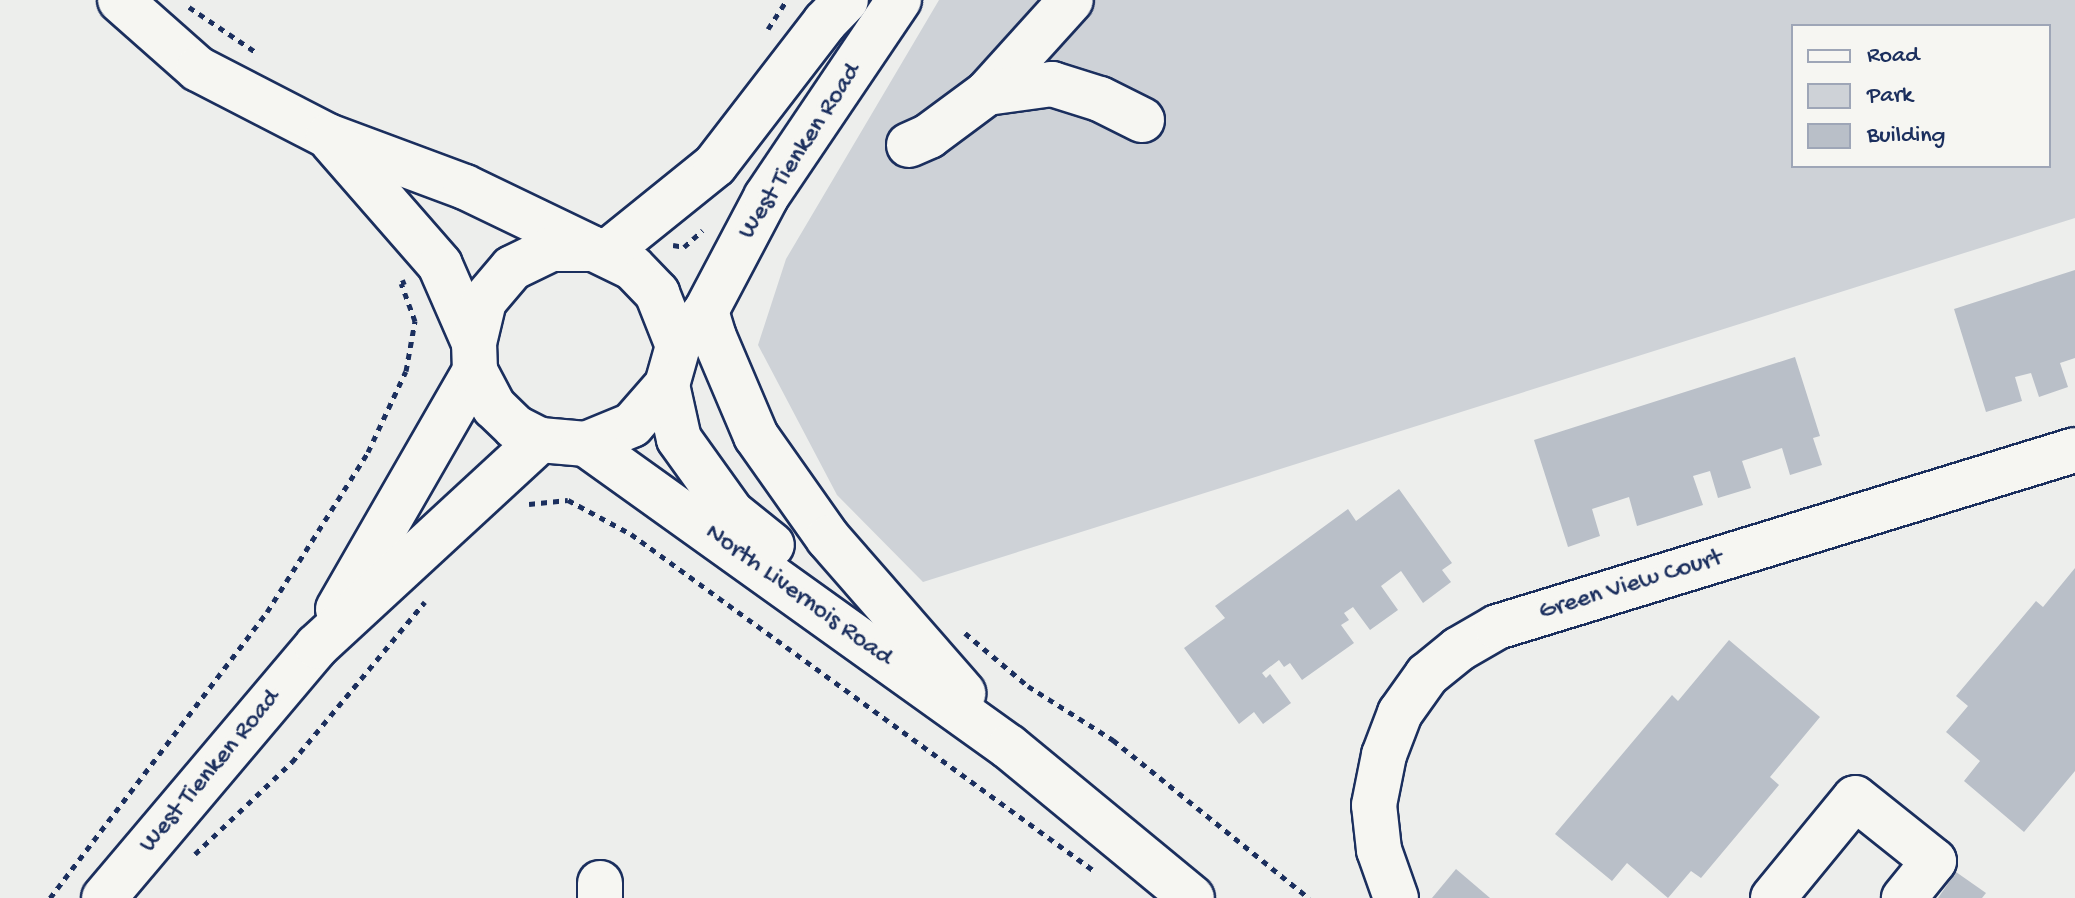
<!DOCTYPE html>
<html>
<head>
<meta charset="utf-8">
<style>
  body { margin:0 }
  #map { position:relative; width:2075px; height:898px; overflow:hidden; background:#edeeec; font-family:"Gochi Hand",sans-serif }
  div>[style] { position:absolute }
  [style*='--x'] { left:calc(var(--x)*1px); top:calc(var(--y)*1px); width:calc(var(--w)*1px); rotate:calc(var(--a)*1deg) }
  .green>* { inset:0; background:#ced2d7 }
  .building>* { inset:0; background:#b9bfc8 }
  .path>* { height:5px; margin-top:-2.5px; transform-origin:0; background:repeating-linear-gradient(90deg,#1b2f5e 0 6px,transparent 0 12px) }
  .roads { filter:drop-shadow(2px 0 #1b2f5e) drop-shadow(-2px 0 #1b2f5e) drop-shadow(0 2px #1b2f5e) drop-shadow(0 -2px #1b2f5e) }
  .minor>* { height:44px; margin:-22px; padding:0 22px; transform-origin:22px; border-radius:22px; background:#f6f6f2 }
  .major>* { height:44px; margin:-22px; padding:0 22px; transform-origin:22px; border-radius:22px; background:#f6f6f2 }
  span { translate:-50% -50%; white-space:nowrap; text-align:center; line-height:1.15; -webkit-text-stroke:8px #f6f6f2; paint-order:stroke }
  .street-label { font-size:26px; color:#1b2f5e }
  .legend { position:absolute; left:1791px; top:24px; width:260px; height:144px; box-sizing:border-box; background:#f6f6f2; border:2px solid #9ea6b7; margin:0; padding:10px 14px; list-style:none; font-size:24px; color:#1b2f5e }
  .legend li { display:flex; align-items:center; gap:16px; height:40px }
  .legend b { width:40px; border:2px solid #9ea6b7 }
</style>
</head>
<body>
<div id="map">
  <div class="green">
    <div style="clip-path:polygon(evenodd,939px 0,2075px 0,2075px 218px,923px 582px,837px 495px,758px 345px,786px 259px,939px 0,1793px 26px,2049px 26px,2049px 166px,1793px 166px,1793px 26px)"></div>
  </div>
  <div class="building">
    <div style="clip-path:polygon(2075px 270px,2075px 358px,2060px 363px,2068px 387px,2039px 397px,2031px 373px,2015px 377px,2022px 401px,1986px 412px,1954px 309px)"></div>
    <div style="clip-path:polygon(1795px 357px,1820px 436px,1813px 438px,1822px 465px,1790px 475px,1782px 448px,1742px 461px,1751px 488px,1718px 498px,1710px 471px,1693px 476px,1703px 505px,1637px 526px,1629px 497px,1592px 509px,1600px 536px,1568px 547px,1534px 440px)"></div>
    <div style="clip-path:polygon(1399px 489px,1452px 563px,1442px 570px,1451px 582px,1423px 603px,1401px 571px,1381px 586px,1398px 610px,1370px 630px,1353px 607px,1344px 613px,1349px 620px,1341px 625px,1354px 643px,1302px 680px,1290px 663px,1284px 667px,1279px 660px,1262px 673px,1266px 678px,1270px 674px,1291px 703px,1263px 724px,1254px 712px,1239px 724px,1184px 648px,1225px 618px,1215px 606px,1348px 509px,1356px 521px)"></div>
    <div style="clip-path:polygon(2075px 568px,2075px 771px,2024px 832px,1964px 781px,1980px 761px,1946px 732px,1968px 706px,1956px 696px,2036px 601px,2043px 607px)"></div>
    <div style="clip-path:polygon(1729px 640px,1820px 717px,1770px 777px,1779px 785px,1701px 878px,1691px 871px,1668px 898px,1627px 863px,1612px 881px,1555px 834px,1672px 695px,1678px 701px)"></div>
    <div style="clip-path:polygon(1456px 869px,1490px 898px,1432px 898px)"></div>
    <div style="clip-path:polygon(1956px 872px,1986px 893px,1982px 898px,1938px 898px)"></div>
  </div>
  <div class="path">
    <div style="--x:189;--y:7;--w:82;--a:34.1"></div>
    <div style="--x:768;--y:29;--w:35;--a:-57"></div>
    <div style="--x:673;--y:245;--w:11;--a:10"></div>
    <div style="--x:684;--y:247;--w:25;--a:-42"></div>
    <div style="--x:529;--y:504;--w:39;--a:-6"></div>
    <div style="--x:568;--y:500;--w:72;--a:28.4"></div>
    <div style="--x:631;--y:534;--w:571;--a:36.03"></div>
    <div style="--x:965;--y:633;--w:82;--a:40.1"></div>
    <div style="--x:1028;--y:686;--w:101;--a:32.4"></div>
    <div style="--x:1113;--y:740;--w:252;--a:38.9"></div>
    <div style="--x:195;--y:854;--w:134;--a:-43.5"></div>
    <div style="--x:292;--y:762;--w:208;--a:-50.3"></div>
    <div style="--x:50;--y:898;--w:359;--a:-52.8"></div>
    <div style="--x:267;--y:612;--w:189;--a:-57.7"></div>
    <div style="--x:368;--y:452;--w:89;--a:-64.9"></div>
    <div style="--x:406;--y:371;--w:51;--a:-79.8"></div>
    <div style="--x:415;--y:321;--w:40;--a:-110.2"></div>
    <div style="--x:401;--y:283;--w:5;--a:-22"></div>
  </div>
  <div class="roads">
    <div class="minor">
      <div style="--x:120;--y:0;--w:104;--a:41.5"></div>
      <div style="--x:198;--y:69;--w:146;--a:27.3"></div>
      <div style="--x:328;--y:136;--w:146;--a:20.4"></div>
      <div style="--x:465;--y:187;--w:143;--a:25.7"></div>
      <div style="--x:987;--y:93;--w:125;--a:-47.9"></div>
      <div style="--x:332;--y:141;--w:164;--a:48.9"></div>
      <div style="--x:440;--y:265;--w:85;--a:66.4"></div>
      <div style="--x:909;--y:145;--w:22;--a:-24"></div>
      <div style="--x:929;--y:136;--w:72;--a:-36.6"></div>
      <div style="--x:987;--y:93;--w:66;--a:-7.9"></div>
      <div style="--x:1052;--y:84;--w:50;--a:17.4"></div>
      <div style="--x:1100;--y:99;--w:47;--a:26.6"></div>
      <div style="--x:338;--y:609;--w:275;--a:-60.1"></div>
      <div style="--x:600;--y:883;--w:15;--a:90"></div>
      <div style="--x:104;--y:898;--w:330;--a:-49.8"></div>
      <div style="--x:317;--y:646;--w:304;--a:-42.7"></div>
      <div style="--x:1396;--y:898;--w:51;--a:-109.5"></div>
      <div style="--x:1379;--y:850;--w:45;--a:-96.3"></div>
      <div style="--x:1374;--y:805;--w:51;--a:-78.7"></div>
      <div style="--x:1384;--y:755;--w:45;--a:-69.1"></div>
      <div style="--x:1400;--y:713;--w:47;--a:-54.6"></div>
      <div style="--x:1427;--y:675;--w:41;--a:-39.1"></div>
      <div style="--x:1459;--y:649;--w:44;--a:-30.1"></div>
      <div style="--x:1497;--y:627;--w:604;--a:-17.03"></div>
      <div style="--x:1773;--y:898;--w:129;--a:-50.6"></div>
      <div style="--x:1855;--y:798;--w:101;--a:38.6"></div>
      <div style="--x:1934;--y:861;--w:48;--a:129"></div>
    </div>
    <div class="major">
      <div style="--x:551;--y:249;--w:43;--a:0"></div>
      <div style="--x:594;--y:249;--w:43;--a:26"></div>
      <div style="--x:633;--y:268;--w:35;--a:46"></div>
      <div style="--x:657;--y:293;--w:57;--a:68.4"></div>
      <div style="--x:678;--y:346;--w:41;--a:105.8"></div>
      <div style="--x:667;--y:385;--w:53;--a:131.2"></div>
      <div style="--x:632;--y:425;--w:50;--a:157.6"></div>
      <div style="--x:586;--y:444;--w:46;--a:-175"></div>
      <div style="--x:540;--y:440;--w:28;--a:-153"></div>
      <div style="--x:515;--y:427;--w:29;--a:-136"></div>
      <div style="--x:494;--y:407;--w:41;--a:-117.8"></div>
      <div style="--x:475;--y:371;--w:28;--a:-92"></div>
      <div style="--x:474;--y:343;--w:43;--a:-76.6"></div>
      <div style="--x:484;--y:301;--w:43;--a:-49.7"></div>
      <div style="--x:512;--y:268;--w:43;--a:-26"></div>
      <div style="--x:606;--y:253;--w:140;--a:-38.9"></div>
      <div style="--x:715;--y:165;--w:180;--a:-52.4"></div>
      <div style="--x:825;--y:22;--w:30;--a:-46"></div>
      <div style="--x:706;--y:311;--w:27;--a:73"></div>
      <div style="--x:714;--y:337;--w:108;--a:67"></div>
      <div style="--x:756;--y:436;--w:125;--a:54.8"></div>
      <div style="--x:828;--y:538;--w:206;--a:48.9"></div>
      <div style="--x:689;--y:332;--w:27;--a:-51"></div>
      <div style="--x:706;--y:311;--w:129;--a:-62.2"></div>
      <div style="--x:766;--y:197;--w:238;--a:-56"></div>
      <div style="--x:667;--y:385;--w:55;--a:77.5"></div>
      <div style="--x:679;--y:439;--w:91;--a:54.4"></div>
      <div style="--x:732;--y:513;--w:51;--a:38.7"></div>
      <div style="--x:586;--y:444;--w:520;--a:35.61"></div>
      <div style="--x:1009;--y:747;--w:237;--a:39.5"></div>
    </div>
  </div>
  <div class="street-label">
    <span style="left:801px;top:152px;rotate:-57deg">West Tienken Road</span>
    <span style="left:1631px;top:586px;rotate:-17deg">Green View Court</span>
    <span style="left:798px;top:596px;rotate:36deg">North Livernois Road</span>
    <span style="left:211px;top:772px;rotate:-50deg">West Tienken Road</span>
  </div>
  <ul class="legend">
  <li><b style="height:10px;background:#f6f6f2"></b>Road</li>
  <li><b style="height:22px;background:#ced2d7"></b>Park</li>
  <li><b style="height:22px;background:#b9bfc8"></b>Building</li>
  </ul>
</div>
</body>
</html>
